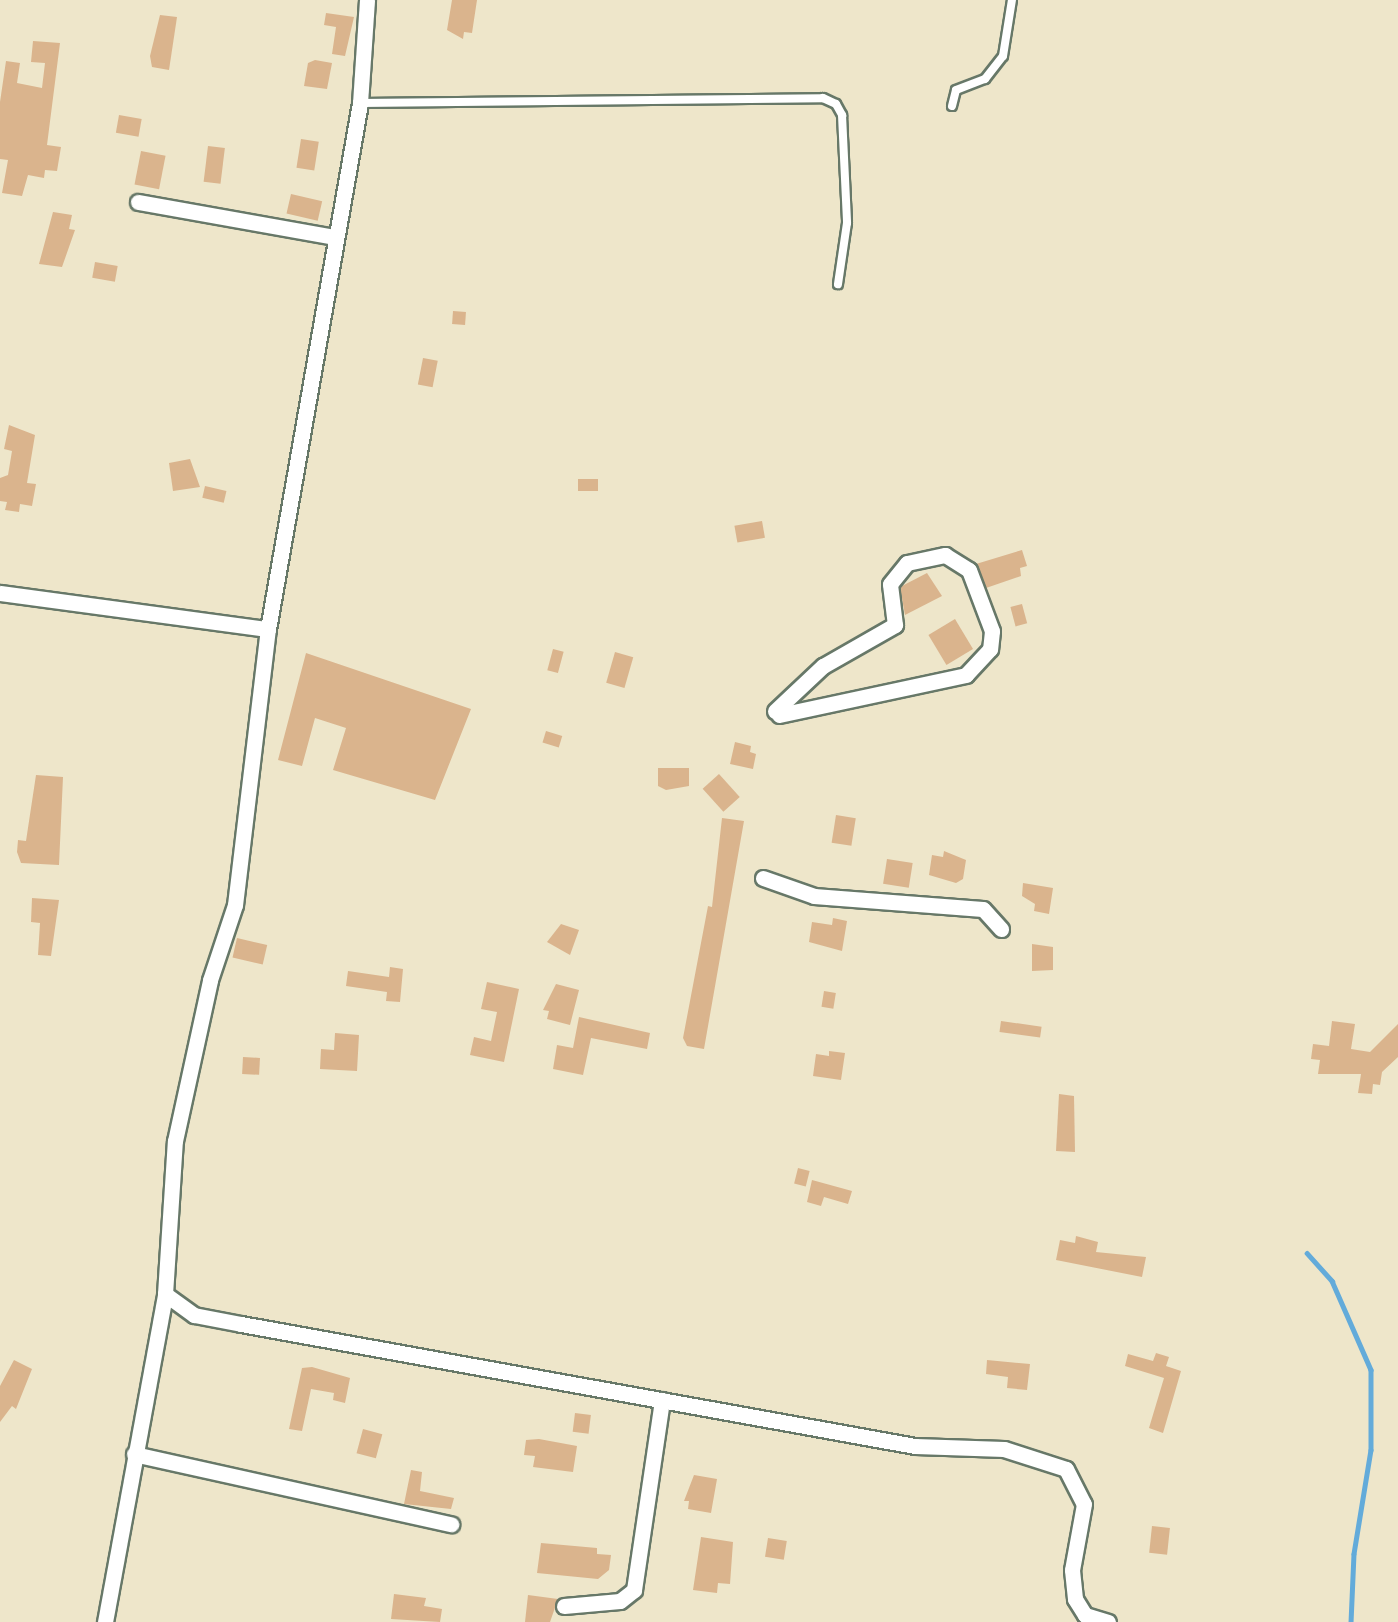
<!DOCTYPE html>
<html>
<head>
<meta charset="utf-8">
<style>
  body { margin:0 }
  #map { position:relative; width:1398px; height:1622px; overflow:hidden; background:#eee6ca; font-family:"Comic Neue",sans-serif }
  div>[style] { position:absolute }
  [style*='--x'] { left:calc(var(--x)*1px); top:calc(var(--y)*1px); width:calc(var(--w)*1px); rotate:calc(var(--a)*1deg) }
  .stream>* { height:4.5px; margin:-2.25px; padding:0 2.25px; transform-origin:2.25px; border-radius:2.25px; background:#63abda }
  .building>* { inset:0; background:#dab48d; transform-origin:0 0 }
  .roads { filter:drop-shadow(2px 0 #677868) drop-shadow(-2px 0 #677868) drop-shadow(0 2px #677868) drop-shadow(0 -2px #677868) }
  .lane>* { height:8px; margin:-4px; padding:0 4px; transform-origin:4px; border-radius:4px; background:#fff }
  .street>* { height:15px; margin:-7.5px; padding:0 7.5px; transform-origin:7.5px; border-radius:7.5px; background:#fff }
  span { translate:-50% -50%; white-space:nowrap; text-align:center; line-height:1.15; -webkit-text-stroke:5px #fdfcf7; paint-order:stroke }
</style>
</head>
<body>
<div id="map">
  <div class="stream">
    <div style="--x:1307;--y:1253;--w:38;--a:48"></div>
    <div style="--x:1332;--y:1281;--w:97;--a:66.3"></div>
    <div style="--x:1371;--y:1370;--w:80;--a:90"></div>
    <div style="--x:1371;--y:1450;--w:105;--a:99.3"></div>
    <div style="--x:1354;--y:1554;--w:68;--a:92.5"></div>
  </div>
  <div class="building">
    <div style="clip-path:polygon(452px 0,477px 0,472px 33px,464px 32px,463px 39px,447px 30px)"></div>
    <div style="clip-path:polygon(326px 13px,354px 17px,345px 56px,332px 54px,336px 27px,324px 25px)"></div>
    <div style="clip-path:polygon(160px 15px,177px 17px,169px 70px,152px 67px,150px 56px)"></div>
    <div style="clip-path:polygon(33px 41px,60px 43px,47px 145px,61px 147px,57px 171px,45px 170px,44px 178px,28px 175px,22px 196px,2px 193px,8px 160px,0 159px,0 102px,6px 61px,20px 63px,17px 83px,42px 88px,45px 63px,31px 62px)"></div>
    <div style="clip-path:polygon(315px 60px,332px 63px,327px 89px,304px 86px,308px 63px)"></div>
    <div style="left:119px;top:115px;width:23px;height:18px;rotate:10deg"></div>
    <div style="left:301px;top:139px;width:18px;height:29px;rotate:9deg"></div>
    <div style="left:208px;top:146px;width:17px;height:36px;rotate:7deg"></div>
    <div style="left:141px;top:151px;width:25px;height:34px;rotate:11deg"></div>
    <div style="left:291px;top:194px;width:32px;height:20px;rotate:13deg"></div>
    <div style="clip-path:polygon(53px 212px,72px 215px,69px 229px,75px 230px,62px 267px,39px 264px)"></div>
    <div style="left:95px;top:262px;width:23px;height:16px;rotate:10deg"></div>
    <div style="left:453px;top:311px;width:13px;height:13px;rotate:4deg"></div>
    <div style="left:423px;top:358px;width:15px;height:27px;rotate:11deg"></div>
    <div style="clip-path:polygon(9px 425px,35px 435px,27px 483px,36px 484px,32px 506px,20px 504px,19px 512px,5px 510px,7px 502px,0 501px,0 478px,8px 475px,12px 451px,4px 449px)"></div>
    <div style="clip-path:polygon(190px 459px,200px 487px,173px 491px,169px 463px)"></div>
    <div style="left:578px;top:479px;width:20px;height:12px"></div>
    <div style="left:205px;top:486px;width:22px;height:12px;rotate:13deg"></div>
    <div style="left:762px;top:521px;width:17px;height:28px;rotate:80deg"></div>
    <div style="clip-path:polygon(1022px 550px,1027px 566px,1020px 568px,1021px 576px,986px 588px,976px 564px)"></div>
    <div style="clip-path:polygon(927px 573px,942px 596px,905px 615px,900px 587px)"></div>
    <div style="left:1022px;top:604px;width:20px;height:12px;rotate:75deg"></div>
    <div style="left:955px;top:619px;width:35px;height:31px;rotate:59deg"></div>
    <div style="left:553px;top:649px;width:11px;height:22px;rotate:15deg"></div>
    <div style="left:615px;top:652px;width:19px;height:32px;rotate:16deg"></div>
    <div style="clip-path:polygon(306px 653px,471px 709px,435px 800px,333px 770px,346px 728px,315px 718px,302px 766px,278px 760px)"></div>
    <div style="left:546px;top:731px;width:17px;height:12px;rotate:17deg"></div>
    <div style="clip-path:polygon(735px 742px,751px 746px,750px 752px,756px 754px,753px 769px,730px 764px)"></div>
    <div style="clip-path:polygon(658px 768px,689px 768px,689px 786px,666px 790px,658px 786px)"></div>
    <div style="left:719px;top:774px;width:31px;height:22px;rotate:48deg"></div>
    <div style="clip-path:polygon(36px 775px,63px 777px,59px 865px,21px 863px,17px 852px,18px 840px,26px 841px)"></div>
    <div style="left:836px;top:815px;width:20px;height:28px;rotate:9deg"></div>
    <div style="clip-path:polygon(722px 818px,744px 821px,704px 1049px,687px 1046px,683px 1038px,708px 906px,712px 907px)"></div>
    <div style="clip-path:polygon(944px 851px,966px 860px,963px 879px,956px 883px,929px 875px,932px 855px,943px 857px)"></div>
    <div style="left:887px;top:859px;width:26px;height:25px;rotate:9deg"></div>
    <div style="clip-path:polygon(1023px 883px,1053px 888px,1049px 914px,1034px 911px,1035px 904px,1022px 896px)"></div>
    <div style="clip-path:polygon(32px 898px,59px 900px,51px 956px,38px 955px,40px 923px,31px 922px)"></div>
    <div style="clip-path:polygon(833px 918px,847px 921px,842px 951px,809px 942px,812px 922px,832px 925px)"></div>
    <div style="clip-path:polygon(561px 924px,579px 930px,570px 955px,547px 942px)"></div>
    <div style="left:237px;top:938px;width:31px;height:20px;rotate:13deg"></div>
    <div style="clip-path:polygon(1032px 944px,1053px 947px,1053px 970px,1032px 971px)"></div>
    <div style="clip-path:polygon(390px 967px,403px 969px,400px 1002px,386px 1001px,387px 992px,346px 986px,348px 971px,389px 977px)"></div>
    <div style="clip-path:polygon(487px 982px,519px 989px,504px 1062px,470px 1055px,474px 1037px,491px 1041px,497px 1012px,481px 1009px)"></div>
    <div style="clip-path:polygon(556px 984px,579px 990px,570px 1025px,547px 1019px,549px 1011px,543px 1010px)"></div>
    <div style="left:824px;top:991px;width:12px;height:16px;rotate:9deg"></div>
    <div style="clip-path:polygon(579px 1017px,650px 1033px,647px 1049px,591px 1038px,583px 1075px,553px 1069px,557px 1045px,573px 1048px)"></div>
    <div style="left:1001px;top:1021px;width:41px;height:11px;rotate:8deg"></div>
    <div style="clip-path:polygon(1332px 1021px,1355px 1024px,1351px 1049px,1370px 1052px,1398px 1024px,1398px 1057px,1382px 1072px,1380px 1085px,1373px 1084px,1372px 1094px,1358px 1093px,1361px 1074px,1318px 1074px,1320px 1060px,1311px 1059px,1313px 1044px,1329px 1046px)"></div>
    <div style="clip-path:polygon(335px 1033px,359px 1035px,357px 1071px,320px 1069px,321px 1049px,334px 1050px)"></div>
    <div style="clip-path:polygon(829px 1051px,845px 1053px,841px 1080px,813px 1076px,816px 1054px,829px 1056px)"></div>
    <div style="left:243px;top:1057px;width:17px;height:17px;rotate:3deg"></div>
    <div style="clip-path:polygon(1059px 1094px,1074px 1096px,1075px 1152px,1056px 1151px)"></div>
    <div style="left:798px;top:1168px;width:12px;height:16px;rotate:14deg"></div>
    <div style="clip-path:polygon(812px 1180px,852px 1191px,848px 1204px,824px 1197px,821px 1206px,807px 1202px)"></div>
    <div style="clip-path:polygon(1076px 1236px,1098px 1242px,1096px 1252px,1146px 1257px,1142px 1277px,1056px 1260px,1060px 1240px,1075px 1243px)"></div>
    <div style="clip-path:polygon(1156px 1353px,1169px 1357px,1166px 1366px,1181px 1371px,1163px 1433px,1149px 1428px,1164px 1378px,1125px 1366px,1128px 1354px,1153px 1361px)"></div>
    <div style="clip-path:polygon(14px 1360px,32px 1369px,16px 1409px,12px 1406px,0 1422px,0 1386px)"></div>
    <div style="clip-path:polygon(987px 1360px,1030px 1364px,1027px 1390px,1007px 1388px,1008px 1377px,986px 1374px)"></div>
    <div style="clip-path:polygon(312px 1367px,350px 1378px,345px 1403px,333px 1400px,334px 1393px,311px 1389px,302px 1431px,289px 1429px,302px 1368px)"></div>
    <div style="left:575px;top:1413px;width:16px;height:19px;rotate:7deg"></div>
    <div style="left:363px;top:1429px;width:20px;height:25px;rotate:15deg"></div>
    <div style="clip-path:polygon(539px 1439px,577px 1446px,573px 1472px,533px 1467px,535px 1456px,524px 1455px,526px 1440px)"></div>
    <div style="clip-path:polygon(411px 1470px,422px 1472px,420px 1491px,454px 1498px,451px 1509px,404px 1504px)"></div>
    <div style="clip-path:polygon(694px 1475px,717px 1479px,711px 1513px,688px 1509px,689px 1501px,684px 1501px)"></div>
    <div style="left:1152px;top:1526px;width:18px;height:27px;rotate:6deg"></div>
    <div style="clip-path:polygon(701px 1537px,733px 1542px,730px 1584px,718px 1583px,717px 1593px,693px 1590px)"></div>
    <div style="left:768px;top:1538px;width:19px;height:19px;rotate:9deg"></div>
    <div style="clip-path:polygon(541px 1543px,597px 1548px,597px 1554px,611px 1555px,609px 1570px,598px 1579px,537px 1573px)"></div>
    <div style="clip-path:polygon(394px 1594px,426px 1598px,424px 1606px,442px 1609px,440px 1622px,391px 1619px)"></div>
    <div style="clip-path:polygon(528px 1595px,558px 1599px,550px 1622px,525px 1622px)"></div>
  </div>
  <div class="roads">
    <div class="lane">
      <div style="--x:360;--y:103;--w:463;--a:-0.6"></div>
      <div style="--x:823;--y:98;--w:14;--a:25"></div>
      <div style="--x:836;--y:104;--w:13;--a:61"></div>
      <div style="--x:842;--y:115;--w:108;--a:87.3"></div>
      <div style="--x:847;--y:223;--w:62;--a:98.4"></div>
      <div style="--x:952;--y:106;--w:16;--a:-76"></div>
      <div style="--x:956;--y:90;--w:31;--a:-21"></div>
      <div style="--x:985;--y:79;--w:29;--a:-52"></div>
      <div style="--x:1003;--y:56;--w:57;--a:-80.9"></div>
    </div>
    <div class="street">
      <div style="--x:138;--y:202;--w:200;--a:10.1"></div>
      <div style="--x:0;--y:593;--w:270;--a:7.7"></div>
      <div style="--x:775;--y:711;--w:66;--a:-43.2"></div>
      <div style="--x:823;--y:666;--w:83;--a:-29.7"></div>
      <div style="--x:895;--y:625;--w:41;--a:-97"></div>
      <div style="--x:890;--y:584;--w:27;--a:-51"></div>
      <div style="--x:907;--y:563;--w:39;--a:-12"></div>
      <div style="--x:945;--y:555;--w:28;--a:32"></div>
      <div style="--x:969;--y:570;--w:65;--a:69.3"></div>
      <div style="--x:992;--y:631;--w:18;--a:96"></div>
      <div style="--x:990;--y:649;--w:35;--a:133"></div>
      <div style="--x:966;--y:675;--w:191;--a:167.9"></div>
      <div style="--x:763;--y:878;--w:54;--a:19.4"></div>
      <div style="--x:814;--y:896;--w:169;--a:4.4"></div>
      <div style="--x:983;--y:909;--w:27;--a:48"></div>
      <div style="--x:165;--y:1294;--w:36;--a:36"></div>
      <div style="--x:194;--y:1315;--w:48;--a:10.8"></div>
      <div style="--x:241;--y:1324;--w:685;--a:10.26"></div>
      <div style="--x:915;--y:1446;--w:89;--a:1.9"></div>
      <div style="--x:1004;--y:1449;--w:65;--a:17.9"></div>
      <div style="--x:1066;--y:1469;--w:39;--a:63"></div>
      <div style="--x:1084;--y:1504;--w:67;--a:100.3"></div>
      <div style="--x:1072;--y:1570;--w:29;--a:84"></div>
      <div style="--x:1075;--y:1599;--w:19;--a:58"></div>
      <div style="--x:1085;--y:1615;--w:24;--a:17"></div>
      <div style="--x:134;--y:1454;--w:325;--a:12.5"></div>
      <div style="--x:564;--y:1606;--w:56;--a:-5.1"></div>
      <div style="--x:620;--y:1601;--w:18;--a:-38"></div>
      <div style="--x:634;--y:1590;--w:192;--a:-81.6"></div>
      <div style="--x:105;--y:1622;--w:333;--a:-79.6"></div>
      <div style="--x:165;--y:1294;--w:153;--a:-86.3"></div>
      <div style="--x:175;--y:1141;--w:165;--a:-77.7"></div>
      <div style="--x:210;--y:980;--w:79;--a:-71.6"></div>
      <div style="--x:235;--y:905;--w:278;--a:-83.2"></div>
      <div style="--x:268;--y:629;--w:534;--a:-80.08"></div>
      <div style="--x:360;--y:103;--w:103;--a:-86.1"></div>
    </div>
  </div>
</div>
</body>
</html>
